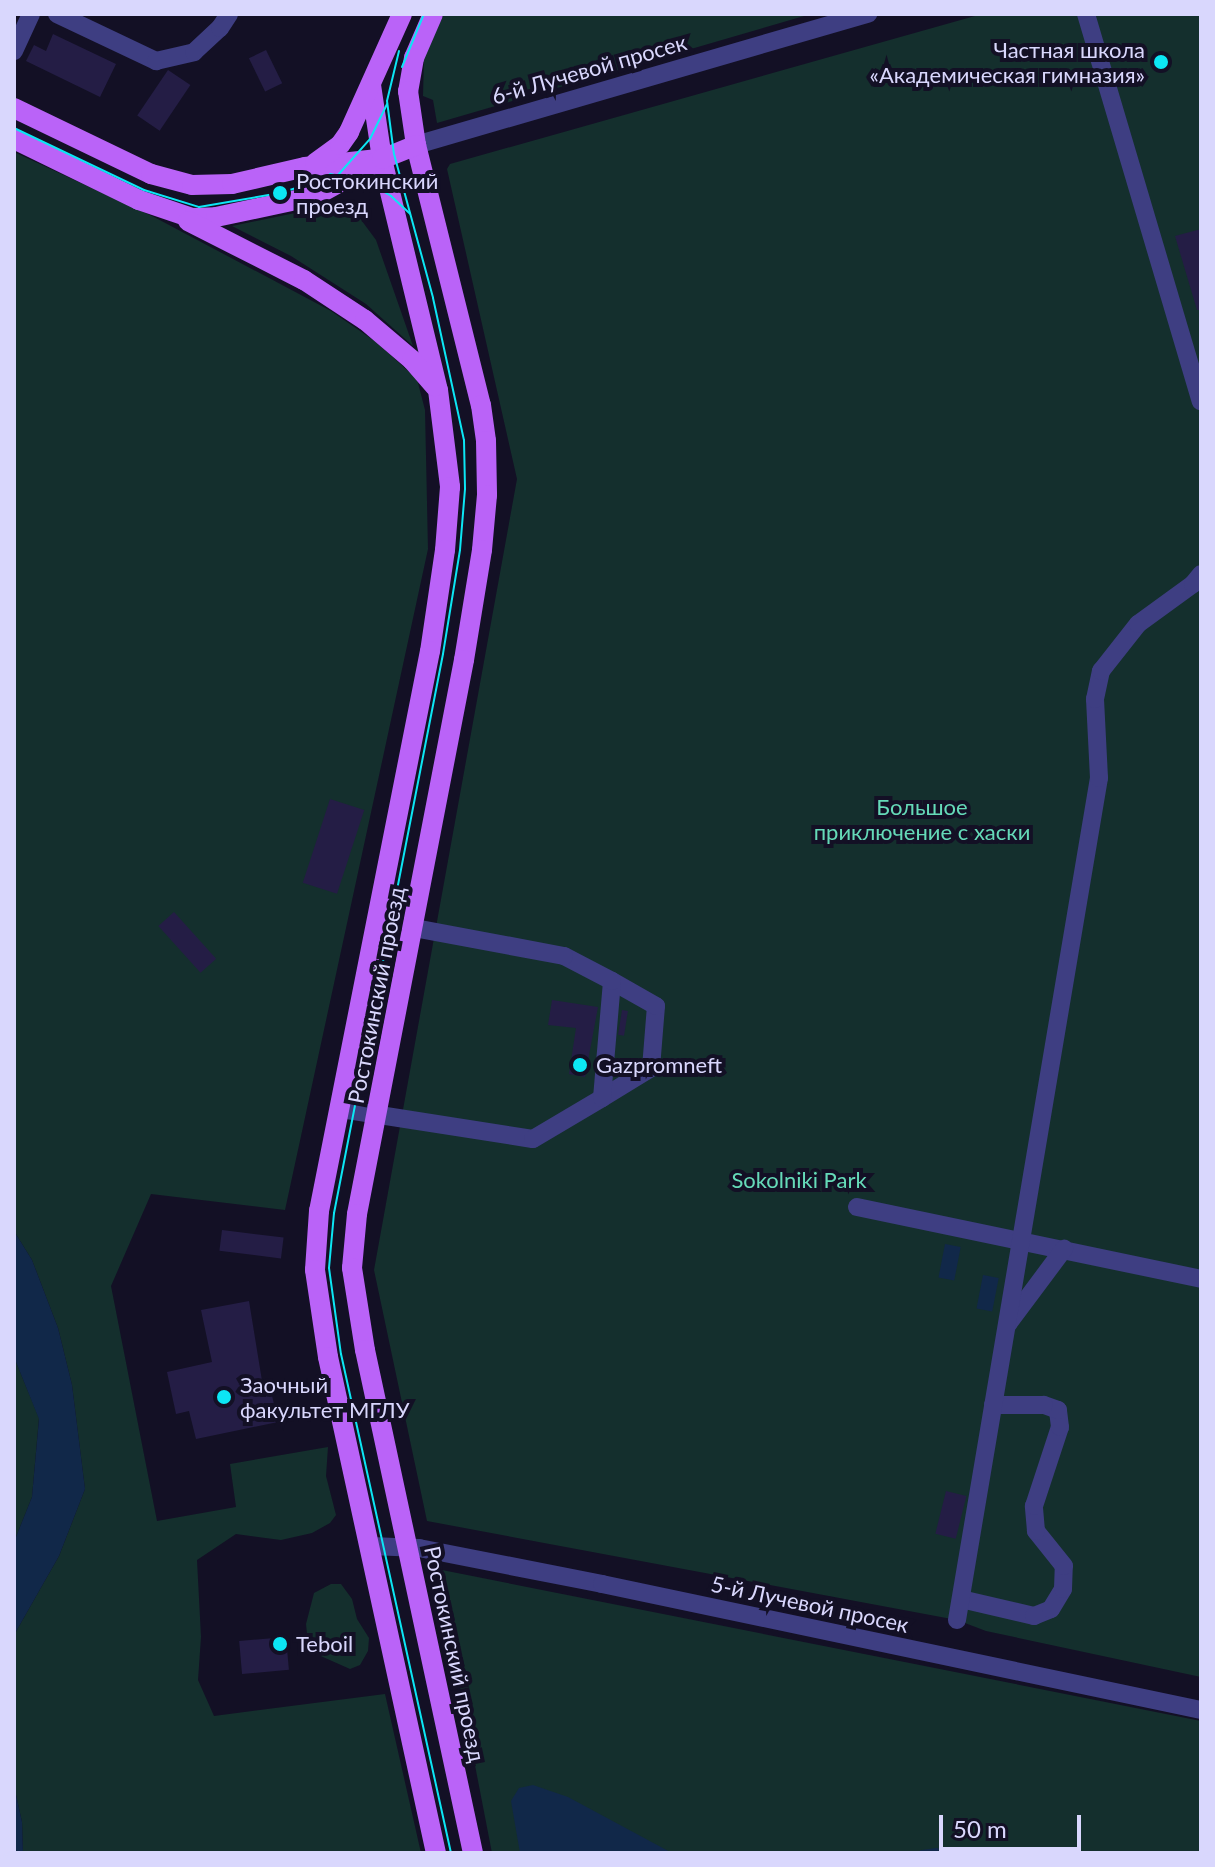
<!DOCTYPE html>
<html>
<head>
<meta charset="utf-8">
<style>
  body { margin:0 }
  #map { position:relative; width:1215px; height:1867px; overflow:hidden; background:#131025; font-family:Lato,sans-serif }
  div>[style] { position:absolute }
  [style*='--x'] { left:calc(var(--x)*1px); top:calc(var(--y)*1px); width:calc(var(--w)*1px); rotate:calc(var(--a)*1deg) }
  .green>* { inset:0; background:#142f2d }
  .water>* { inset:0; background:#112849; transform-origin:0 0 }
  .stream>* { height:6px; margin:-3px; padding:0 3px; transform-origin:3px; border-radius:3px; background:#112849 }
  .building>* { inset:0; background:#241d45; transform-origin:0 0 }
  .minor>* { height:18px; margin:-9px; padding:0 9px; transform-origin:9px; border-radius:9px; background:#3e3e82 }
  .major>* { height:20px; margin:-10px; padding:0 10px; transform-origin:10px; border-radius:10px; background:#ba63f8 }
  .tram>* { height:2px; margin:-1px; padding:0 1px; transform-origin:1px; border-radius:1px; background:#0ce6f4 }
  .dots>* { width:22px; height:22px; translate:-50% -50%; box-sizing:border-box; border:4px solid #131025; border-radius:50% }
  span { translate:-50% -50%; white-space:nowrap; text-align:center; line-height:1.15; -webkit-text-stroke:8px #131025; paint-order:stroke }
  .poi-label { font-size:22px; color:#d9d7fd }
  .right { translate:-100% -50%; text-align:right }
  .left { translate:0 -50%; text-align:left }
  .street-label { font-size:22px; color:#d9d7fd }
  .park-label { font-size:22px; color:#65dab8 }
  .frame { position:absolute; inset:0; border:16px solid #d9d7fd; pointer-events:none }
  .scale { position:absolute; left:939px; top:1815px; width:142px; height:36px; box-sizing:border-box; border:4px solid #d9d7fd; border-top:0; padding-left:10px; font-size:24px; line-height:28px; white-space:nowrap; color:#d9d7fd; -webkit-text-stroke:6px #131025; paint-order:stroke }
</style>
</head>
<body>
<div id="map">
  <div class="green">
    <div style="clip-path:polygon(444px 14px,811px 14px,437px 123px,433px 100px,423px 96px,424px 57px)"></div>
    <div style="clip-path:polygon(982px 14px,1201px 14px,1201px 1677px,986px 1631px,957px 1620px,427px 1521px,374px 1270px,517px 479px,447px 169px,450px 164px)"></div>
    <div style="clip-path:polygon(14px 152px,154px 217px,331px 311px,376px 342px,417px 379px,425px 410px,428px 549px,285px 1210px,151px 1194px,111px 1286px,157px 1521px,236px 1507px,230px 1464px,328px 1447px,326px 1476px,336px 1515px,330px 1523px,312px 1533px,281px 1540px,236px 1534px,197px 1560px,201px 1637px,198px 1680px,214px 1716px,385px 1694px,421px 1853px,23px 1853px,22px 1822px,14px 1786px,14px 1635px,59px 1556px,85px 1489px,72px 1385px,58px 1328px,32px 1260px,14px 1231px)"></div>
    <div style="clip-path:polygon(329px 206px,346px 208px,359px 217px,376px 240px,413px 346px,366px 304px,291px 256px,232px 226px)"></div>
    <div style="clip-path:polygon(14px 1357px,39px 1418px,32px 1497px,14px 1542px)"></div>
    <div style="clip-path:polygon(437px 1569px,1201px 1721px,1201px 1853px,492px 1853px)"></div>
    <div style="clip-path:polygon(331px 1584px,341px 1584px,352px 1599px,357px 1619px,369px 1638px,368px 1651px,360px 1665px,350px 1669px,314px 1653px,308px 1644px,306px 1624px,314px 1593px)"></div>
  </div>
  <div class="water">
    <div style="clip-path:polygon(14px 1231px,32px 1260px,58px 1328px,72px 1385px,85px 1489px,59px 1556px,14px 1635px,14px 1542px,32px 1497px,39px 1419px,14px 1357px)"></div>
    <div style="left:945px;top:1244px;width:16px;height:34px;rotate:11deg"></div>
    <div style="left:983px;top:1275px;width:16px;height:34px;rotate:11deg"></div>
    <div style="clip-path:polygon(533px 1785px,568px 1797px,672px 1853px,520px 1853px,511px 1801px,519px 1788px)"></div>
    <div style="clip-path:polygon(14px 1786px,22px 1822px,23px 1853px,14px 1853px)"></div>
  </div>
  <div class="stream">
    <div style="--x:922;--y:1853;--w:15;--a:-8"></div>
  </div>
  <div class="building">
    <div style="clip-path:polygon(53px 34px,116px 64px,100px 97px,26px 61px,34px 45px,46px 51px)"></div>
    <div style="left:266px;top:50px;width:37px;height:19px;rotate:64deg"></div>
    <div style="left:168px;top:70px;width:27px;height:55px;rotate:34deg"></div>
    <div style="clip-path:polygon(1201px 229px,1201px 310px,1197px 310px,1175px 236px)"></div>
    <div style="left:330px;top:799px;width:36px;height:88px;rotate:18deg"></div>
    <div style="left:174px;top:912px;width:63px;height:21px;rotate:48deg"></div>
    <div style="clip-path:polygon(552px 1000px,598px 1007px,585px 1077px,569px 1074px,576px 1028px,548px 1025px)"></div>
    <div style="left:622px;top:1010px;width:6px;height:25px;rotate:9deg"></div>
    <div style="left:222px;top:1230px;width:62px;height:21px;rotate:7deg"></div>
    <div style="clip-path:polygon(249px 1301px,264px 1393px,271px 1391px,278px 1422px,196px 1439px,189px 1411px,176px 1414px,167px 1372px,212px 1362px,201px 1310px)"></div>
    <div style="left:946px;top:1491px;width:21px;height:44px;rotate:14deg"></div>
    <div style="left:286px;top:1637px;width:33px;height:47px;rotate:85deg"></div>
  </div>
  <div class="minor">
    <div style="--x:57;--y:14;--w:110;--a:25.4"></div>
    <div style="--x:156;--y:61;--w:39;--a:-13"></div>
    <div style="--x:194;--y:52;--w:35;--a:-43"></div>
    <div style="--x:220;--y:28;--w:17;--a:-57"></div>
    <div style="--x:1086;--y:14;--w:404;--a:73.5"></div>
    <div style="--x:14;--y:51;--w:41;--a:-65.3"></div>
    <div style="--x:416;--y:145;--w:471;--a:-16.2"></div>
    <div style="--x:602;--y:1098;--w:57;--a:-31.5"></div>
    <div style="--x:651;--y:1068;--w:62;--a:-85.4"></div>
    <div style="--x:656;--y:1006;--w:51;--a:-150.4"></div>
    <div style="--x:341;--y:1109;--w:194;--a:8.9"></div>
    <div style="--x:533;--y:1139;--w:80;--a:-30.7"></div>
    <div style="--x:602;--y:1098;--w:117;--a:-85.1"></div>
    <div style="--x:612;--y:981;--w:54;--a:-152.5"></div>
    <div style="--x:564;--y:956;--w:153;--a:-169.4"></div>
    <div style="--x:857;--y:1207;--w:351;--a:11.8"></div>
    <div style="--x:1008;--y:1324;--w:94;--a:-53.3"></div>
    <div style="--x:371;--y:1546;--w:48;--a:2.4"></div>
    <div style="--x:419;--y:1548;--w:187;--a:11.1"></div>
    <div style="--x:602;--y:1584;--w:612;--a:11.88"></div>
    <div style="--x:961;--y:1599;--w:75;--a:13.1"></div>
    <div style="--x:1034;--y:1616;--w:18;--a:-22"></div>
    <div style="--x:1051;--y:1609;--w:23;--a:-59"></div>
    <div style="--x:1063;--y:1589;--w:23;--a:-88"></div>
    <div style="--x:1064;--y:1566;--w:45;--a:-128.7"></div>
    <div style="--x:1036;--y:1531;--w:25;--a:-95"></div>
    <div style="--x:1034;--y:1506;--w:83;--a:-71.8"></div>
    <div style="--x:1060;--y:1427;--w:17;--a:-97"></div>
    <div style="--x:1058;--y:1410;--w:15;--a:-160"></div>
    <div style="--x:1044;--y:1405;--w:51;--a:180"></div>
    <div style="--x:957;--y:1620;--w:854;--a:-80.43"></div>
    <div style="--x:1099;--y:778;--w:79;--a:-92.9"></div>
    <div style="--x:1095;--y:699;--w:29;--a:-78"></div>
    <div style="--x:1101;--y:671;--w:60;--a:-51.8"></div>
    <div style="--x:1138;--y:624;--w:68;--a:-36"></div>
    <div style="--x:1193;--y:584;--w:13;--a:-51"></div>
  </div>
  <div class="major">
    <div style="--x:433;--y:14;--w:48;--a:113.4"></div>
    <div style="--x:414;--y:58;--w:34;--a:100"></div>
    <div style="--x:408;--y:91;--w:55;--a:81.6"></div>
    <div style="--x:416;--y:145;--w:268;--a:76"></div>
    <div style="--x:481;--y:405;--w:36;--a:82"></div>
    <div style="--x:486;--y:441;--w:54;--a:88.9"></div>
    <div style="--x:487;--y:495;--w:55;--a:95.2"></div>
    <div style="--x:482;--y:550;--w:111;--a:99.3"></div>
    <div style="--x:464;--y:660;--w:564;--a:100.93"></div>
    <div style="--x:357;--y:1214;--w:54;--a:95.3"></div>
    <div style="--x:352;--y:1268;--w:83;--a:81"></div>
    <div style="--x:365;--y:1350;--w:514;--a:77.88"></div>
    <div style="--x:371;--y:85;--w:75;--a:81.5"></div>
    <div style="--x:382;--y:159;--w:238;--a:76.4"></div>
    <div style="--x:438;--y:390;--w:98;--a:82.9"></div>
    <div style="--x:450;--y:487;--w:63;--a:94.5"></div>
    <div style="--x:445;--y:550;--w:102;--a:98.4"></div>
    <div style="--x:430;--y:651;--w:571;--a:101.21"></div>
    <div style="--x:319;--y:1211;--w:59;--a:93.9"></div>
    <div style="--x:315;--y:1270;--w:88;--a:81.5"></div>
    <div style="--x:328;--y:1357;--w:508;--a:77.72"></div>
    <div style="--x:14;--y:108;--w:152;--a:25.7"></div>
    <div style="--x:151;--y:174;--w:42;--a:15"></div>
    <div style="--x:192;--y:185;--w:40;--a:-1.4"></div>
    <div style="--x:232;--y:184;--w:75;--a:-13.1"></div>
    <div style="--x:305;--y:167;--w:73;--a:-6.3"></div>
    <div style="--x:14;--y:139;--w:139;--a:26"></div>
    <div style="--x:139;--y:200;--w:56;--a:18.8"></div>
    <div style="--x:192;--y:218;--w:24;--a:-2"></div>
    <div style="--x:216;--y:217;--w:101;--a:-12"></div>
    <div style="--x:315;--y:196;--w:77;--a:-28.9"></div>
    <div style="--x:382;--y:159;--w:37;--a:-22"></div>
    <div style="--x:315;--y:163;--w:31;--a:-36"></div>
    <div style="--x:340;--y:145;--w:16;--a:-55"></div>
    <div style="--x:349;--y:132;--w:129;--a:-65.8"></div>
    <div style="--x:188;--y:221;--w:130;--a:27"></div>
    <div style="--x:304;--y:280;--w:73;--a:33.3"></div>
    <div style="--x:365;--y:320;--w:62;--a:40.4"></div>
    <div style="--x:412;--y:360;--w:35;--a:49"></div>
  </div>
  <div class="tram">
    <div style="--x:399;--y:51;--w:51;--a:103.5"></div>
    <div style="--x:387;--y:101;--w:53;--a:82.5"></div>
    <div style="--x:394;--y:154;--w:149;--a:74.8"></div>
    <div style="--x:433;--y:298;--w:145;--a:77.7"></div>
    <div style="--x:464;--y:440;--w:49;--a:88.8"></div>
    <div style="--x:465;--y:489;--w:61;--a:94.7"></div>
    <div style="--x:460;--y:550;--w:105;--a:99.3"></div>
    <div style="--x:443;--y:654;--w:570;--a:101.03"></div>
    <div style="--x:334;--y:1213;--w:55;--a:95.2"></div>
    <div style="--x:329;--y:1268;--w:87;--a:82.1"></div>
    <div style="--x:341;--y:1354;--w:511;--a:77.57"></div>
    <div style="--x:402;--y:67;--w:57;--a:-67.5"></div>
    <div style="--x:14;--y:128;--w:144;--a:25.5"></div>
    <div style="--x:144;--y:190;--w:58;--a:17.2"></div>
    <div style="--x:199;--y:207;--w:82;--a:-9.8"></div>
    <div style="--x:280;--y:193;--w:61;--a:-17.2"></div>
    <div style="--x:338;--y:175;--w:48;--a:-48.4"></div>
    <div style="--x:370;--y:139;--w:39;--a:-64"></div>
    <div style="--x:330;--y:174;--w:38;--a:12"></div>
    <div style="--x:367;--y:182;--w:28;--a:30"></div>
    <div style="--x:391;--y:196;--w:26;--a:43"></div>
  </div>
  <div class="dots">
    <div style="left:1161px;top:62px;background:#0ce6f4"></div>
    <div style="left:280px;top:193px;background:#0ce6f4"></div>
    <div style="left:580px;top:1065px;background:#0ce6f4"></div>
    <div style="left:224px;top:1397px;background:#0ce6f4"></div>
    <div style="left:280px;top:1644px;background:#0ce6f4"></div>
  </div>
  <div class="poi-label">
    <span class="right" style="left:1145px;top:62px">Частная школа<br>«Академическая гимназия»</span>
    <span class="left" style="left:296px;top:193px">Ростокинский<br>проезд</span>
    <span class="left" style="left:596px;top:1065px">Gazpromneft</span>
    <span class="left" style="left:240px;top:1397px">Заочный<br>факультет МГЛУ</span>
    <span class="left" style="left:296px;top:1644px">Teboil</span>
  </div>
  <div class="street-label">
    <span style="left:589px;top:69px;rotate:-16deg">6-й Лучевой просек</span>
    <span style="left:376px;top:995px;rotate:-79deg">Ростокинский проезд</span>
    <span style="left:810px;top:1604px;rotate:12deg">5-й Лучевой просек</span>
    <span style="left:455px;top:1654px;rotate:78deg">Ростокинский проезд</span>
  </div>
  <div class="park-label">
    <span style="left:922px;top:819px">Большое<br>приключение с хаски</span>
    <span style="left:799px;top:1180px">Sokolniki Park</span>
  </div>
  <div class="frame"></div>
  <div class="scale">50 m</div>
</div>
</body>
</html>
